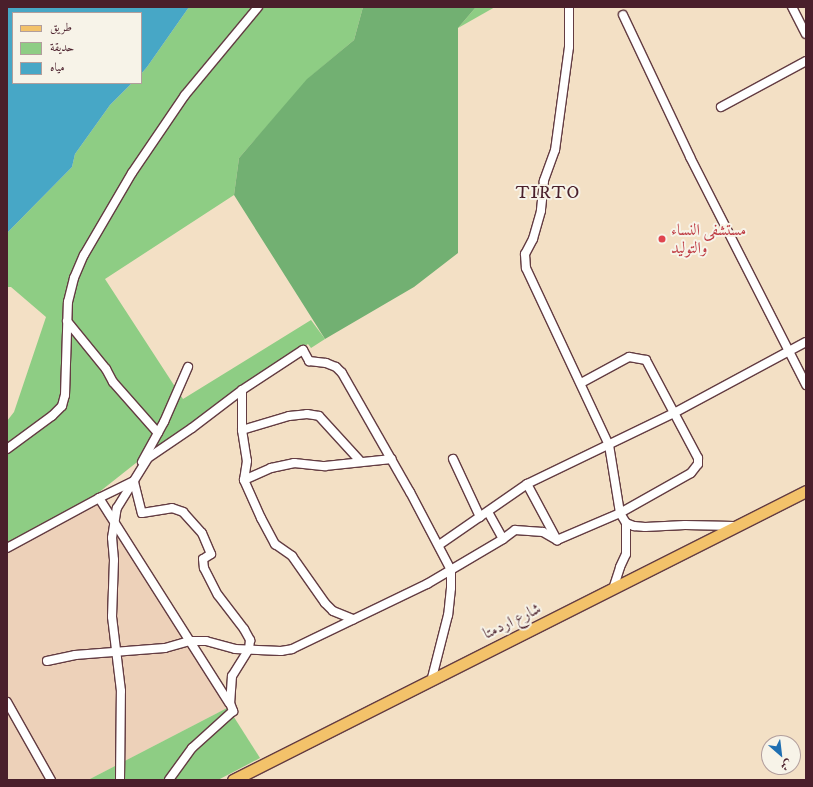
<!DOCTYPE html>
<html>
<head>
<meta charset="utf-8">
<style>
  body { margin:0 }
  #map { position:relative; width:813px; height:787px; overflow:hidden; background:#f3e0c5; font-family:"IM FELL DW Pica",Amiri,serif }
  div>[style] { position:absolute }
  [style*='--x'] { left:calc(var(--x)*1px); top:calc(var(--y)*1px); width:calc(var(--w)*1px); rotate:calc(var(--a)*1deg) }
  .built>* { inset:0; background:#edd1b9 }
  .green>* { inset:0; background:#8ecd84 }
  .forest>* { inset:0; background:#72b072 }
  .water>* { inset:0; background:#47a7c6 }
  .roads { filter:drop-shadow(1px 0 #633c42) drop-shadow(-1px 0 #633c42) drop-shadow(0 1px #633c42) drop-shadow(0 -1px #633c42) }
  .minor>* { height:8px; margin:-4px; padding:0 4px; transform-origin:4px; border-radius:4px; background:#fff }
  .major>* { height:11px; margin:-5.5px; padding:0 5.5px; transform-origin:5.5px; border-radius:5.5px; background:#f3c26a }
  .dots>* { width:11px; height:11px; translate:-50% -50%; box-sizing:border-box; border:2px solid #f7f3e8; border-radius:50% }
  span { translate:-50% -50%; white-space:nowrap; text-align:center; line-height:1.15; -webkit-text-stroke:4px #f7f3e8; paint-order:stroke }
  .health-label { font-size:16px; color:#be3a42 }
  .left { translate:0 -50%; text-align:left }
  .street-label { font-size:16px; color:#4a1f2b }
  .quarter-label { font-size:18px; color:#4a1f2b; letter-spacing:1px }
  .frame { position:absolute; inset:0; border:8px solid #4a1f2b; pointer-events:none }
  .legend { position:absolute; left:12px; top:12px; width:130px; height:72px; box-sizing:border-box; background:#f7f3e8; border:1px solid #b29e9c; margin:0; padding:5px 7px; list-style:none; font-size:12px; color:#4a1f2b }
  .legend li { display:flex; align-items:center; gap:8px; height:20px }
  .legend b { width:20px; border:1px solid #b29e9c }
  .north { position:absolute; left:761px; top:735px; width:40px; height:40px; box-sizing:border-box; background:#f7f3e8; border:1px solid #b29e9c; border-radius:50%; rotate:152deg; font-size:11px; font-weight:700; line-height:16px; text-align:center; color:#4a1f2b }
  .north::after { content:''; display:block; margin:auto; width:14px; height:18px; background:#1f6fb2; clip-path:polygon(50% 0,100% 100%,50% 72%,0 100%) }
</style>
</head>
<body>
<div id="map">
  <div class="built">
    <div style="clip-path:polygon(97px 504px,227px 708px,88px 780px,7px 780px,7px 551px)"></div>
  </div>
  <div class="green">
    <div style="clip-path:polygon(189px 7px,363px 7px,354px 40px,310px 77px,239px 158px,234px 195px,105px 279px,183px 399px,311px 320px,325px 339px,311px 348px,308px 344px,241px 389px,189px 428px,141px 459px,98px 493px,7px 544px,7px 421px,14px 412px,46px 317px,11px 287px,7px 287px,7px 233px,72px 167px,75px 154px,110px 105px,132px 83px,141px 83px,141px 74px,147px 67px)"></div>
    <div style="clip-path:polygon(476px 7px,495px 7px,458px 28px)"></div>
    <div style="clip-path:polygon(227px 708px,230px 711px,168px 780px,88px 780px)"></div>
    <div style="clip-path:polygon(232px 714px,260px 758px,218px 780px,171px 780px,194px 749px)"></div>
  </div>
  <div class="forest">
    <div style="clip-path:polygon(363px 7px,476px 7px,458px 28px,458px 253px,414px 287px,325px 339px,234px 195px,239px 158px,307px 79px,354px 40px)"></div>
  </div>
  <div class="water">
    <div style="clip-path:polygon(7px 7px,189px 7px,147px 67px,141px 74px,141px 13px,13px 13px,13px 83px,132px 83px,110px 105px,75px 154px,72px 167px,7px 233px)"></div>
  </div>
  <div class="roads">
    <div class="minor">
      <div style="--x:569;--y:7;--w:40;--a:90"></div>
      <div style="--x:569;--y:47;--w:104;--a:97.7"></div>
      <div style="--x:555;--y:150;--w:33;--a:110"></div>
      <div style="--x:544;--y:181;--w:30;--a:96"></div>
      <div style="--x:541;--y:211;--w:29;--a:106"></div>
      <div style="--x:533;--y:239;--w:17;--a:118"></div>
      <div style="--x:525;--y:254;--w:14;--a:86"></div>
      <div style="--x:526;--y:268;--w:195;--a:64.9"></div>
      <div style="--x:609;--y:445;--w:69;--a:80.8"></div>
      <div style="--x:620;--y:513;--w:12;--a:59"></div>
      <div style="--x:626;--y:523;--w:9;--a:21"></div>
      <div style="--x:634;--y:526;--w:11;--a:5"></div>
      <div style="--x:645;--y:527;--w:40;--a:-2.9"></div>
      <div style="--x:685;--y:525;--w:49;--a:1.2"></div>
      <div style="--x:792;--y:7;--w:30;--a:63"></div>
      <div style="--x:623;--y:15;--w:157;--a:64.7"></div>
      <div style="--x:690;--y:157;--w:256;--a:63"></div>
      <div style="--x:721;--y:107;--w:97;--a:-28.4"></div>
      <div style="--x:67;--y:321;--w:62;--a:50.9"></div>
      <div style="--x:106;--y:369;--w:15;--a:62"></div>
      <div style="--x:113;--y:382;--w:68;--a:48.6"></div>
      <div style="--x:242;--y:390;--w:40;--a:90"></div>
      <div style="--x:242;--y:430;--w:31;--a:81"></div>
      <div style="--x:247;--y:461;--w:19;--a:99"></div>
      <div style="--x:244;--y:480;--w:42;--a:65.9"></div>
      <div style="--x:261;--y:518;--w:30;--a:62"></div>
      <div style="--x:275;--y:544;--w:21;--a:35"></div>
      <div style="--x:292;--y:556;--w:57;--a:54.9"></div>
      <div style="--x:325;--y:603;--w:11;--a:45"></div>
      <div style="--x:333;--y:611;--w:22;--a:22"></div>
      <div style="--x:242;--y:430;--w:49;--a:-16.6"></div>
      <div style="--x:289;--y:416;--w:18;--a:-6"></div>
      <div style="--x:307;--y:414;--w:12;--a:9"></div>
      <div style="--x:319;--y:416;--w:62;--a:47.6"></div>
      <div style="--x:7;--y:449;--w:56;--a:-36.3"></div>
      <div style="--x:52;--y:416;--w:14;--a:-45"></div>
      <div style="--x:62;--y:406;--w:11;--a:-75"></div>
      <div style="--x:65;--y:395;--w:93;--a:-88.2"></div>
      <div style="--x:68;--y:302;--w:25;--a:-76"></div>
      <div style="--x:74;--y:278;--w:25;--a:-67"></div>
      <div style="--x:84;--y:255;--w:95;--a:-59.7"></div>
      <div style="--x:132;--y:173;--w:94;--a:-55.8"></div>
      <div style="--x:185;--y:95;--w:114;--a:-50.3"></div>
      <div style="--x:453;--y:459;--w:64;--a:65"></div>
      <div style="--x:142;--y:462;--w:46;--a:-61.2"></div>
      <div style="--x:164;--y:422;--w:60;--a:-66.4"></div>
      <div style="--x:244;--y:480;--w:30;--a:-24"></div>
      <div style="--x:271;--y:468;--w:24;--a:-12"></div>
      <div style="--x:294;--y:463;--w:31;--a:6"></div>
      <div style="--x:325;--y:466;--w:67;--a:-6"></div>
      <div style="--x:134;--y:482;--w:32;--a:76"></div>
      <div style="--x:142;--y:513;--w:30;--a:-9"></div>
      <div style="--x:172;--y:508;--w:12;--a:20"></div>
      <div style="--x:183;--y:512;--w:28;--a:48"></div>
      <div style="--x:202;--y:533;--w:23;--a:67"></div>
      <div style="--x:211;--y:554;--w:9;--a:148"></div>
      <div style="--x:203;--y:559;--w:9;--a:84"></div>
      <div style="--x:204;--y:568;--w:30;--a:63"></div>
      <div style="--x:218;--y:595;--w:43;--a:52.6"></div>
      <div style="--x:244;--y:629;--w:13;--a:61"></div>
      <div style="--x:250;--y:640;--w:9;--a:96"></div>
      <div style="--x:249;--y:649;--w:32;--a:122"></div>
      <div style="--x:232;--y:676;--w:27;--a:94"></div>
      <div style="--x:230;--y:703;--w:9;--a:69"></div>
      <div style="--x:233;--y:711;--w:55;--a:137.9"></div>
      <div style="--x:192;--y:748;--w:39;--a:126"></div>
      <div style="--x:527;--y:484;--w:64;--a:61.8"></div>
      <div style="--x:557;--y:540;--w:69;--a:-23.2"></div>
      <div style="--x:620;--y:513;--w:81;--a:-29.4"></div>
      <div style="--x:691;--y:473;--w:11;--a:-52"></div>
      <div style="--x:698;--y:464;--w:6;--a:-90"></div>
      <div style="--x:698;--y:458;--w:111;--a:-118"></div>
      <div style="--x:646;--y:360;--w:17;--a:-170"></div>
      <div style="--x:629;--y:357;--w:55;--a:151.6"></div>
      <div style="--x:99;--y:498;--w:243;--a:57.6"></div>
      <div style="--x:503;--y:539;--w:15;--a:-37"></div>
      <div style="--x:515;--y:530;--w:28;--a:4"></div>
      <div style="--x:543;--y:532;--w:16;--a:30"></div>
      <div style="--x:439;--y:545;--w:107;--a:-34.7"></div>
      <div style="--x:527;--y:484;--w:163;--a:-25.8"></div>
      <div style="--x:674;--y:413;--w:150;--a:-28.3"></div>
      <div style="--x:7;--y:548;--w:105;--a:-28.5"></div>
      <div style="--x:99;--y:498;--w:39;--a:-26"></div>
      <div style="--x:613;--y:589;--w:23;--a:-72"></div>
      <div style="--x:620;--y:567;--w:14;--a:-65"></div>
      <div style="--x:626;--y:554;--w:31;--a:-90"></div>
      <div style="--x:47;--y:661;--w:29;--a:-12"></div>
      <div style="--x:75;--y:655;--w:90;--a:-4.4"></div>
      <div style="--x:165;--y:648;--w:26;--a:-16"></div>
      <div style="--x:190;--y:641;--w:16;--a:0"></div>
      <div style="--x:206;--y:641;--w:30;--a:15"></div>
      <div style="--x:235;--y:649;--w:46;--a:2.5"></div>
      <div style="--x:281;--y:651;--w:11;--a:-10"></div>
      <div style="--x:292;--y:649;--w:150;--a:-25.7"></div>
      <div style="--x:427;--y:584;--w:88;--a:-30.6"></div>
      <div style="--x:503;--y:539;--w:31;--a:-119"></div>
      <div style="--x:7;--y:702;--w:90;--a:60.6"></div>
      <div style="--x:120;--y:780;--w:89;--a:-89.4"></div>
      <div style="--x:121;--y:691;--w:75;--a:-96.9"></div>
      <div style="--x:112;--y:617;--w:57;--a:-88"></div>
      <div style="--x:114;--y:560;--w:22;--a:-95"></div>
      <div style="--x:112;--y:538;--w:30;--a:-81"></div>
      <div style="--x:117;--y:508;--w:59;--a:-58.2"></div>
      <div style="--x:148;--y:458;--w:53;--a:-34.3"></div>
      <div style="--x:192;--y:428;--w:63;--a:-37.2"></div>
      <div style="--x:242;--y:390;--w:73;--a:-33.3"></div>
      <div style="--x:303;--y:350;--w:13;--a:61"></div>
      <div style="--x:309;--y:361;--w:17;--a:7"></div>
      <div style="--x:326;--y:363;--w:11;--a:22"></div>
      <div style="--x:336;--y:367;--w:8;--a:45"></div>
      <div style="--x:342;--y:373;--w:137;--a:60.3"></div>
      <div style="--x:410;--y:492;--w:88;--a:62.3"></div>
      <div style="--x:451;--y:570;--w:18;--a:90"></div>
      <div style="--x:451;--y:588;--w:27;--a:96"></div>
      <div style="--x:448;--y:615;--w:65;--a:104.3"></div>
    </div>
    <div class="major">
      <div style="--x:233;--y:780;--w:642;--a:-26.76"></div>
    </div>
  </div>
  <div class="dots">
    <div style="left:662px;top:239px;background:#e0444e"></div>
  </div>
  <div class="health-label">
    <span class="left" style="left:671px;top:239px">مستشفى النساء<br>والتوليد</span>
  </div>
  <div class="street-label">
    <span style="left:512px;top:621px;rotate:-26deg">شارع اردمتا</span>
  </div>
  <div class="quarter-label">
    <span style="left:548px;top:193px">TIRTO</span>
  </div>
  <div class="frame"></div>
  <ul class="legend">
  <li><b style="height:5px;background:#f3c26a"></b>طريق</li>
  <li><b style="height:11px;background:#8ecd84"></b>حديقة</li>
  <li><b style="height:11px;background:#47a7c6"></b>مياه</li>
  </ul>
  <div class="north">ش</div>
</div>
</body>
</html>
